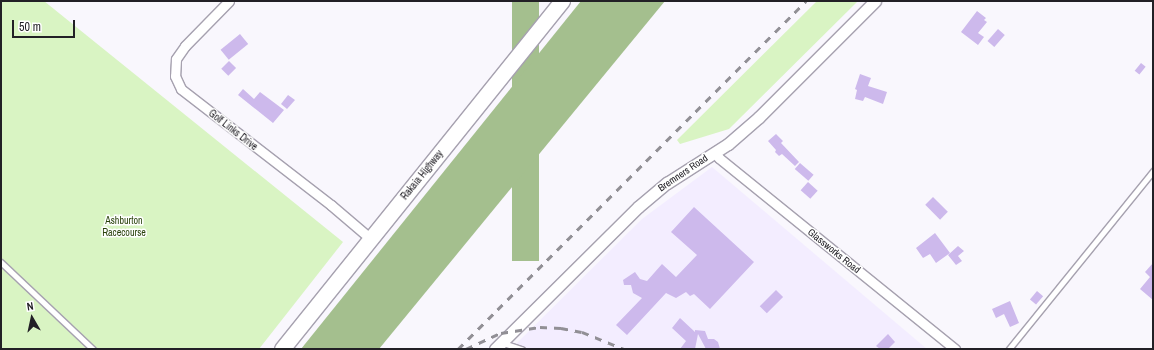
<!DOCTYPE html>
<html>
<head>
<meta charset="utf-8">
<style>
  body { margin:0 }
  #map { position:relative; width:1154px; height:350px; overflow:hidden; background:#f9f7fd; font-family:"Archivo Narrow",sans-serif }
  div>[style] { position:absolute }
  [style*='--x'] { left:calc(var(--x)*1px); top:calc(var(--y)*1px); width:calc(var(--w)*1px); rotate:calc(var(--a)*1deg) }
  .built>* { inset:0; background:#f3edff }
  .green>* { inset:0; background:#d9f4c3 }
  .forest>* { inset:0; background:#a4bf8e; transform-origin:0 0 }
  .building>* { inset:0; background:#cdb9ec; transform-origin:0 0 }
  .roads { filter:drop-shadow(1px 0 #a6a1af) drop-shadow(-1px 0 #a6a1af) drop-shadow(0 1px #a6a1af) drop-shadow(0 -1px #a6a1af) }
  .service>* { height:4.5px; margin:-2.25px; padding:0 2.25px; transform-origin:2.25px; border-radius:2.25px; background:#fff }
  .minor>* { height:9px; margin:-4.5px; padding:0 4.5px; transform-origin:4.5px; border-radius:4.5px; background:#fff }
  .tertiary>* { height:11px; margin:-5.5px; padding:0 5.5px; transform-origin:5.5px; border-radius:5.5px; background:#fff }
  .trunk>* { height:15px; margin:-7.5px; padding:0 7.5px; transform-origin:7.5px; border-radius:7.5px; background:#fff }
  .rail>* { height:2.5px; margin-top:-1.25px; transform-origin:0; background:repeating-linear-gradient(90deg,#918f95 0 7px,transparent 0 14px) }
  span { translate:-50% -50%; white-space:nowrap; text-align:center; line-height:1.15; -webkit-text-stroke:3px #fff; paint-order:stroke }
  .street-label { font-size:10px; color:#222026 }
  .park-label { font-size:10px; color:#29410b }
  .frame { position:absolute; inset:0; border:2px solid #222026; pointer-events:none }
  .north { position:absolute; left:12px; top:298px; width:40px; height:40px; -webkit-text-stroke:3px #fff; paint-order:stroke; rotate:351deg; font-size:11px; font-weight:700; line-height:16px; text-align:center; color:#222026 }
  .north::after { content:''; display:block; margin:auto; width:14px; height:18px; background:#222026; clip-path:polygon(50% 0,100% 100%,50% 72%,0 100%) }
  .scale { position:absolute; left:12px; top:20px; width:63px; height:18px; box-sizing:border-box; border:2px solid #222026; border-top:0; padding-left:5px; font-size:12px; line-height:14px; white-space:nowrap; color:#222026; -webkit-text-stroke:3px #fff; paint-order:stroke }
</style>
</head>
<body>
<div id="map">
  <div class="built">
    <div style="clip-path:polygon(712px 167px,927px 349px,511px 349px,642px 219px)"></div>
  </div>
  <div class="green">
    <div style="clip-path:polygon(1px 1px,44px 1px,343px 242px,259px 349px,1px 349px)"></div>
    <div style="clip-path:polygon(817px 1px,858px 1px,729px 129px,680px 144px,677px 140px)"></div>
  </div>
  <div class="forest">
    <div style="left:512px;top:1px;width:27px;height:260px"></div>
    <div style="clip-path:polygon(581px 1px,665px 1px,379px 349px,301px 349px)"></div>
  </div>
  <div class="building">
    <div style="clip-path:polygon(977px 11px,986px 18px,984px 20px,987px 22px,978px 33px,984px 37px,978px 45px,961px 32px)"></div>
    <div style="left:998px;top:29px;width:9px;height:16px;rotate:41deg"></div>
    <div style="left:240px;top:34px;width:13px;height:25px;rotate:51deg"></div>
    <div style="left:229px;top:61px;width:10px;height:11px;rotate:45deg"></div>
    <div style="left:1141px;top:63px;width:6px;height:10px;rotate:39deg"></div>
    <div style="clip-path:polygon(860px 74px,871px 78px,868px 86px,887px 92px,883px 104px,865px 97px,863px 101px,855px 99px,857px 90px,855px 89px)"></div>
    <div style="clip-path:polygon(243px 89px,254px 99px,260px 92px,284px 110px,273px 123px,238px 95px)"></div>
    <div style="clip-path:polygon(288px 95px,295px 100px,287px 109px,281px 104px)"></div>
    <div style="clip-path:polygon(776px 134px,783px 141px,781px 143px,799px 162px,795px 166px,782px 154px,779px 156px,775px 152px,776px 150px,768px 141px)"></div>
    <div style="left:800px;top:163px;width:18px;height:8px;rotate:41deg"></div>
    <div style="left:808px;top:182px;width:13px;height:11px;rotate:42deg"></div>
    <div style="left:933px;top:197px;width:21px;height:11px;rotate:45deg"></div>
    <div style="clip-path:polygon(694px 207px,754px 262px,710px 309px,694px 294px,690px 296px,686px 292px,676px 298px,666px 293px,627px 335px,616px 325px,642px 298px,633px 293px,631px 285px,624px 285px,623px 280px,635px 272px,640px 279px,647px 281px,662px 264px,676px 277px,697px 255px,671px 232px)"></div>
    <div style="clip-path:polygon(935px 233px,950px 253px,936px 263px,930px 254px,923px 258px,916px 248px)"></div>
    <div style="clip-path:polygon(958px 246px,964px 251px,958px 256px,962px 261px,956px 265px,948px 255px)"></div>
    <div style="clip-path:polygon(1153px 263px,1153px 300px,1140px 289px,1150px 277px,1145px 272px)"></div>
    <div style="left:776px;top:290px;width:10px;height:23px;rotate:45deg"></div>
    <div style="left:1037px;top:291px;width:8px;height:11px;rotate:40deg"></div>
    <div style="clip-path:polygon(1010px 301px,1019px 323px,1010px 327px,1004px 314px,996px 318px,992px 309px)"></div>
    <div style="clip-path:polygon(680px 318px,695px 332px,695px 330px,705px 331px,708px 339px,714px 339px,718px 342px,720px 349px,706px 349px,698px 334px,695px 349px,680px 349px,686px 341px,672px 328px)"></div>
    <div style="clip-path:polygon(888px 334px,895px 342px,888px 349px,880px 349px,876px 346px)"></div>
  </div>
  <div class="roads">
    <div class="service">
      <div style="--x:1;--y:262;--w:127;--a:43.4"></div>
      <div style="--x:503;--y:343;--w:20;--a:18"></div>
      <div style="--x:1009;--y:349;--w:229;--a:-51"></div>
    </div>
    <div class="minor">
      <div style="--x:229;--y:1;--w:63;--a:134.4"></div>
      <div style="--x:185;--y:46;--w:16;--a:125"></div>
      <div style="--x:176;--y:59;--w:17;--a:93"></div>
      <div style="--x:175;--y:76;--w:14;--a:65"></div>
      <div style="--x:181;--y:89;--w:190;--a:37.7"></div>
      <div style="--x:331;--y:205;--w:52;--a:40.4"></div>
      <div style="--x:715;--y:153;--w:6;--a:51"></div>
      <div style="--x:719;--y:158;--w:304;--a:39"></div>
    </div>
    <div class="tertiary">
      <div style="--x:495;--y:349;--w:202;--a:-44.8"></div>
      <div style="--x:638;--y:207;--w:38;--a:-40"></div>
      <div style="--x:667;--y:183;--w:72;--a:-32.6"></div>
      <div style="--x:728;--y:144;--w:41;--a:-41.1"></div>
      <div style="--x:759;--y:117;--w:164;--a:-45"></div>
    </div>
    <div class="trunk">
      <div style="--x:282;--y:349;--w:447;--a:-51.2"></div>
    </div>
  </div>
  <div class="rail">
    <div style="--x:458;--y:349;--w:492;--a:-45"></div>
    <div style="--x:466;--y:349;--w:38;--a:-25"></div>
    <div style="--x:501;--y:333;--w:39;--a:-9"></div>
    <div style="--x:540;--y:327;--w:21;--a:3"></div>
    <div style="--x:561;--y:328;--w:21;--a:11"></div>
    <div style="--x:582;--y:332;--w:45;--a:22"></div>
  </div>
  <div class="street-label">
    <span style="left:233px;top:130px;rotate:38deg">Golf Links Drive</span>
    <span style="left:683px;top:173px;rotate:-34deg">Bremners Road</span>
    <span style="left:422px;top:175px;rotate:-51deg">Rakaia Highway</span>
    <span style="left:834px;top:251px;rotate:39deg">Glassworks Road</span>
  </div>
  <div class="park-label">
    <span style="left:124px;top:226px">Ashburton<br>Racecourse</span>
  </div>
  <div class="frame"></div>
  <div class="north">N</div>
  <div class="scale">50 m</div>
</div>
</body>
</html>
